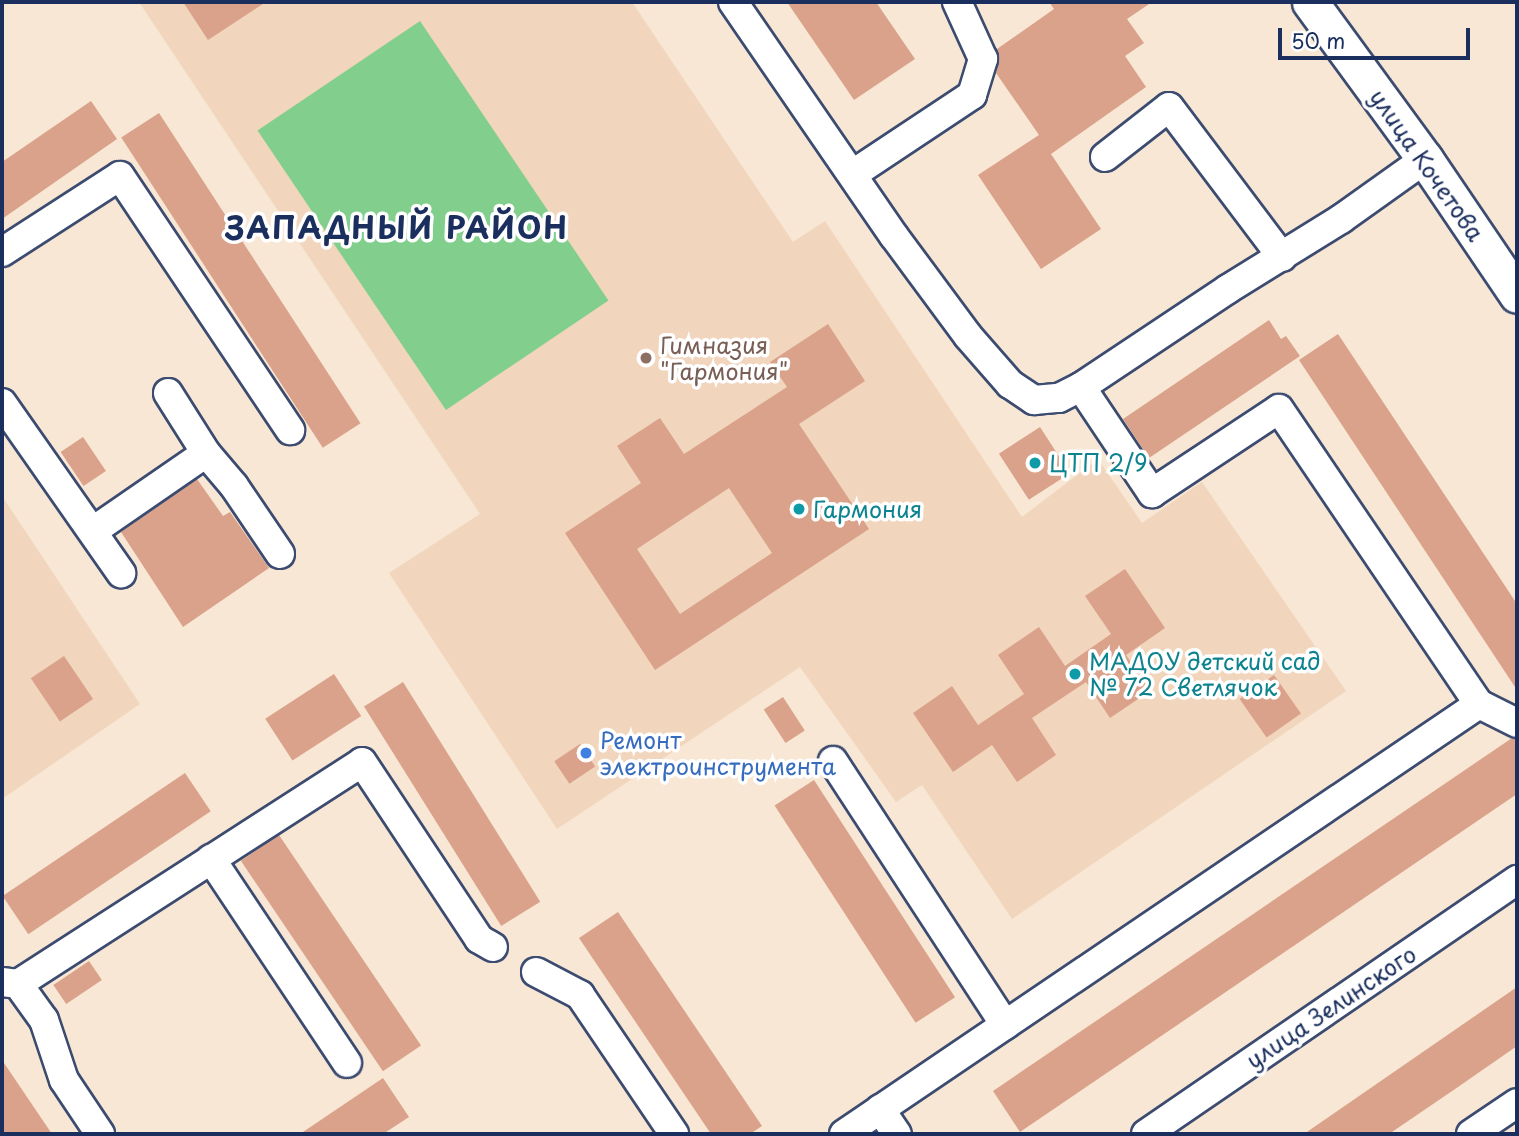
<!DOCTYPE html>
<html>
<head>
<meta charset="utf-8">
<style>
  body { margin:0 }
  #map { position:relative; width:1519px; height:1136px; overflow:hidden; background:#f8e7d4; font-family:"Playpen Sans",sans-serif }
  div>[style] { position:absolute }
  [style*='--x'] { left:calc(var(--x)*1px); top:calc(var(--y)*1px); width:calc(var(--w)*1px); rotate:calc(var(--a)*1deg) }
  .built>* { inset:0; background:#f1d5bd }
  .green>* { inset:0; background:#82cf8d; transform-origin:0 0 }
  .building>* { inset:0; background:#daa28a; transform-origin:0 0 }
  .roads { filter:drop-shadow(2px 0 #3c4b70) drop-shadow(-2px 0 #3c4b70) drop-shadow(0 2px #3c4b70) drop-shadow(0 -2px #3c4b70) }
  .minor>* { height:28px; margin:-14px; padding:0 14px; transform-origin:14px; border-radius:14px; background:#fff }
  .major>* { height:35px; margin:-17.5px; padding:0 17.5px; transform-origin:17.5px; border-radius:17.5px; background:#fff }
  .dots>* { width:19px; height:19px; translate:-50% -50%; box-sizing:border-box; border:4px solid #fff; border-radius:50% }
  span { translate:-50% -50%; white-space:nowrap; text-align:center; line-height:1.15; -webkit-text-stroke:7px #fff; paint-order:stroke }
  .street-label { font-size:23px; color:#1b2f5e }
  .education-label { font-size:23px; color:#785e54 }
  .left { translate:0 -50%; text-align:left }
  .culture-label { font-size:23px; color:#0d838f }
  .shop-label { font-size:23px; color:#366cbe }
  .district-label { font-size:30px; color:#1b2f5e; font-weight:700; letter-spacing:2px }
  .frame { position:absolute; inset:0; border:4px solid #1b2f5e; pointer-events:none }
  .scale { position:absolute; left:1278px; top:28px; width:192px; height:32px; box-sizing:border-box; border:4px solid #1b2f5e; border-top:0; padding-left:9px; font-size:21px; line-height:24px; white-space:nowrap; color:#1b2f5e; -webkit-text-stroke:5px #fff; paint-order:stroke }
</style>
</head>
<body>
<div id="map">
  <div class="built">
    <div style="clip-path:polygon(139px 2px,632px 2px,793px 242px,825px 221px,1022px 517px,1098px 459px,1142px 523px,1202px 482px,1346px 691px,1012px 919px,922px 785px,896px 802px,800px 667px,557px 829px,389px 573px,480px 514px)"></div>
    <div style="clip-path:polygon(2px 496px,140px 704px,2px 799px)"></div>
  </div>
  <div class="green">
    <div style="left:420px;top:21px;width:337px;height:196px;rotate:56deg"></div>
  </div>
  <div class="building">
    <div style="clip-path:polygon(183px 2px,266px 2px,208px 40px)"></div>
    <div style="clip-path:polygon(787px 2px,876px 2px,915px 59px,854px 100px)"></div>
    <div style="clip-path:polygon(1049px 2px,1152px 2px,1127px 19px,1144px 43px,1125px 56px,1146px 87px,1051px 154px,1101px 229px,1041px 269px,978px 175px,1039px 135px,996px 73px,999px 63px,997px 49px,1054px 9px)"></div>
    <div style="clip-path:polygon(91px 101px,117px 139px,2px 219px,2px 162px)"></div>
    <div style="left:159px;top:113px;width:370px;height:45px;rotate:57deg"></div>
    <div style="clip-path:polygon(1269px 320px,1281px 339px,1286px 336px,1300px 356px,1149px 458px,1123px 419px)"></div>
    <div style="clip-path:polygon(evenodd,828px 324px,865px 381px,799px 424px,869px 529px,655px 670px,565px 533px,641px 483px,617px 446px,660px 418px,684px 454px,787px 387px,770px 362px,828px 324px,729px 488px,772px 553px,680px 614px,637px 549px,729px 488px)"></div>
    <div style="clip-path:polygon(1338px 334px,1517px 604px,1517px 690px,1299px 360px)"></div>
    <div style="left:1040px;top:427px;width:55px;height:49px;rotate:57deg"></div>
    <div style="left:83px;top:437px;width:41px;height:27px;rotate:56deg"></div>
    <div style="clip-path:polygon(197px 479px,223px 516px,230px 512px,269px 568px,183px 627px,121px 532px)"></div>
    <div style="clip-path:polygon(1125px 569px,1165px 628px,1126px 655px,1150px 691px,1110px 718px,1086px 682px,1032px 718px,1056px 755px,1017px 782px,992px 745px,953px 772px,913px 713px,952px 686px,978px 725px,1024px 694px,998px 655px,1039px 627px,1065px 666px,1111px 634px,1085px 596px)"></div>
    <div style="left:64px;top:656px;width:52px;height:40px;rotate:56deg"></div>
    <div style="left:334px;top:674px;width:50px;height:82px;rotate:57deg"></div>
    <div style="left:1274px;top:675px;width:47px;height:42px;rotate:55deg"></div>
    <div style="left:403px;top:682px;width:259px;height:46px;rotate:58deg"></div>
    <div style="left:783px;top:697px;width:40px;height:23px;rotate:57deg"></div>
    <div style="clip-path:polygon(1512px 738px,1517px 740px,1517px 794px,1020px 1132px,993px 1091px)"></div>
    <div style="left:580px;top:744px;width:27px;height:31px;rotate:56deg"></div>
    <div style="left:185px;top:773px;width:46px;height:220px;rotate:56deg"></div>
    <div style="left:814px;top:780px;width:259px;height:47px;rotate:57deg"></div>
    <div style="left:279px;top:835px;width:254px;height:46px;rotate:56deg"></div>
    <div style="clip-path:polygon(618px 912px,762px 1126px,750px 1134px,711px 1134px,579px 938px)"></div>
    <div style="left:89px;top:961px;width:23px;height:43px;rotate:56deg"></div>
    <div style="clip-path:polygon(1517px 987px,1517px 1046px,1458px 1087px,1389px 1134px,1304px 1134px)"></div>
    <div style="clip-path:polygon(2px 1060px,52px 1134px,2px 1134px)"></div>
    <div style="clip-path:polygon(383px 1078px,409px 1117px,383px 1134px,300px 1134px)"></div>
  </div>
  <div class="roads">
    <div class="minor">
      <div style="--x:733;--y:2;--w:284;--a:55.5"></div>
      <div style="--x:894;--y:236;--w:124;--a:53.5"></div>
      <div style="--x:968;--y:336;--w:64;--a:48.8"></div>
      <div style="--x:1010;--y:384;--w:29;--a:34"></div>
      <div style="--x:1034;--y:400;--w:25;--a:-5"></div>
      <div style="--x:1059;--y:398;--w:25;--a:-27"></div>
      <div style="--x:1081;--y:387;--w:177;--a:-33.7"></div>
      <div style="--x:1228;--y:289;--w:133;--a:-31.8"></div>
      <div style="--x:1341;--y:219;--w:103;--a:-35.5"></div>
      <div style="--x:1105;--y:157;--w:81;--a:-38"></div>
      <div style="--x:1169;--y:107;--w:188;--a:53"></div>
      <div style="--x:853;--y:174;--w:143;--a:-33.6"></div>
      <div style="--x:972;--y:95;--w:38;--a:-73"></div>
      <div style="--x:983;--y:59;--w:63;--a:-114.5"></div>
      <div style="--x:2;--y:252;--w:140;--a:-32.8"></div>
      <div style="--x:120;--y:176;--w:306;--a:56.2"></div>
      <div style="--x:1081;--y:387;--w:128;--a:56.2"></div>
      <div style="--x:1152;--y:493;--w:152;--a:-33.5"></div>
      <div style="--x:1279;--y:409;--w:356;--a:55.9"></div>
      <div style="--x:1479;--y:704;--w:42;--a:26.6"></div>
      <div style="--x:168;--y:393;--w:71;--a:57.7"></div>
      <div style="--x:206;--y:453;--w:43;--a:49.7"></div>
      <div style="--x:234;--y:486;--w:82;--a:55.9"></div>
      <div style="--x:2;--y:403;--w:208;--a:55"></div>
      <div style="--x:93;--y:531;--w:137;--a:-34.6"></div>
      <div style="--x:833;--y:761;--w:315;--a:56.9"></div>
      <div style="--x:211;--y:859;--w:245;--a:56.3"></div>
      <div style="--x:536;--y:972;--w:50;--a:27.6"></div>
      <div style="--x:580;--y:995;--w:168;--a:55.9"></div>
      <div style="--x:2;--y:982;--w:16;--a:7"></div>
      <div style="--x:18;--y:984;--w:409;--a:-32.8"></div>
      <div style="--x:362;--y:762;--w:212;--a:56.5"></div>
      <div style="--x:479;--y:939;--w:16;--a:30"></div>
      <div style="--x:18;--y:984;--w:44;--a:54.2"></div>
      <div style="--x:44;--y:1020;--w:63;--a:71.6"></div>
      <div style="--x:64;--y:1080;--w:65;--a:56.3"></div>
      <div style="--x:880;--y:1109;--w:30;--a:56"></div>
      <div style="--x:844;--y:1134;--w:767;--a:-34.1"></div>
      <div style="--x:1146;--y:1134;--w:450;--a:-34.4"></div>
      <div style="--x:1471;--y:1134;--w:55;--a:-34"></div>
    </div>
    <div class="major">
      <div style="--x:1310;--y:2;--w:195;--a:53.8"></div>
      <div style="--x:1425;--y:159;--w:164;--a:55.9"></div>
    </div>
  </div>
  <div class="dots">
    <div style="left:646px;top:358px;background:#8d6e63"></div>
    <div style="left:1035px;top:463px;background:#0f9aa8"></div>
    <div style="left:799px;top:509px;background:#0f9aa8"></div>
    <div style="left:1075px;top:674px;background:#0f9aa8"></div>
    <div style="left:586px;top:753px;background:#3f7fe0"></div>
  </div>
  <div class="street-label">
    <span style="left:1427px;top:165px;rotate:55deg">улица Кочетова</span>
    <span style="left:1331px;top:1007px;rotate:-34deg">улица Зелинского</span>
  </div>
  <div class="education-label">
    <span class="left" style="left:660px;top:358px">Гимназия<br>"Гармония"</span>
  </div>
  <div class="culture-label">
    <span class="left" style="left:1049px;top:463px">ЦТП 2/9</span>
    <span class="left" style="left:813px;top:509px">Гармония</span>
    <span class="left" style="left:1089px;top:674px">МАДОУ детский сад<br>№ 72 Светлячок</span>
  </div>
  <div class="shop-label">
    <span class="left" style="left:600px;top:753px">Ремонт<br>электроинструмента</span>
  </div>
  <div class="district-label">
    <span style="left:397px;top:227px">ЗАПАДНЫЙ РАЙОН</span>
  </div>
  <div class="frame"></div>
  <div class="scale">50 m</div>
</div>
</body>
</html>
